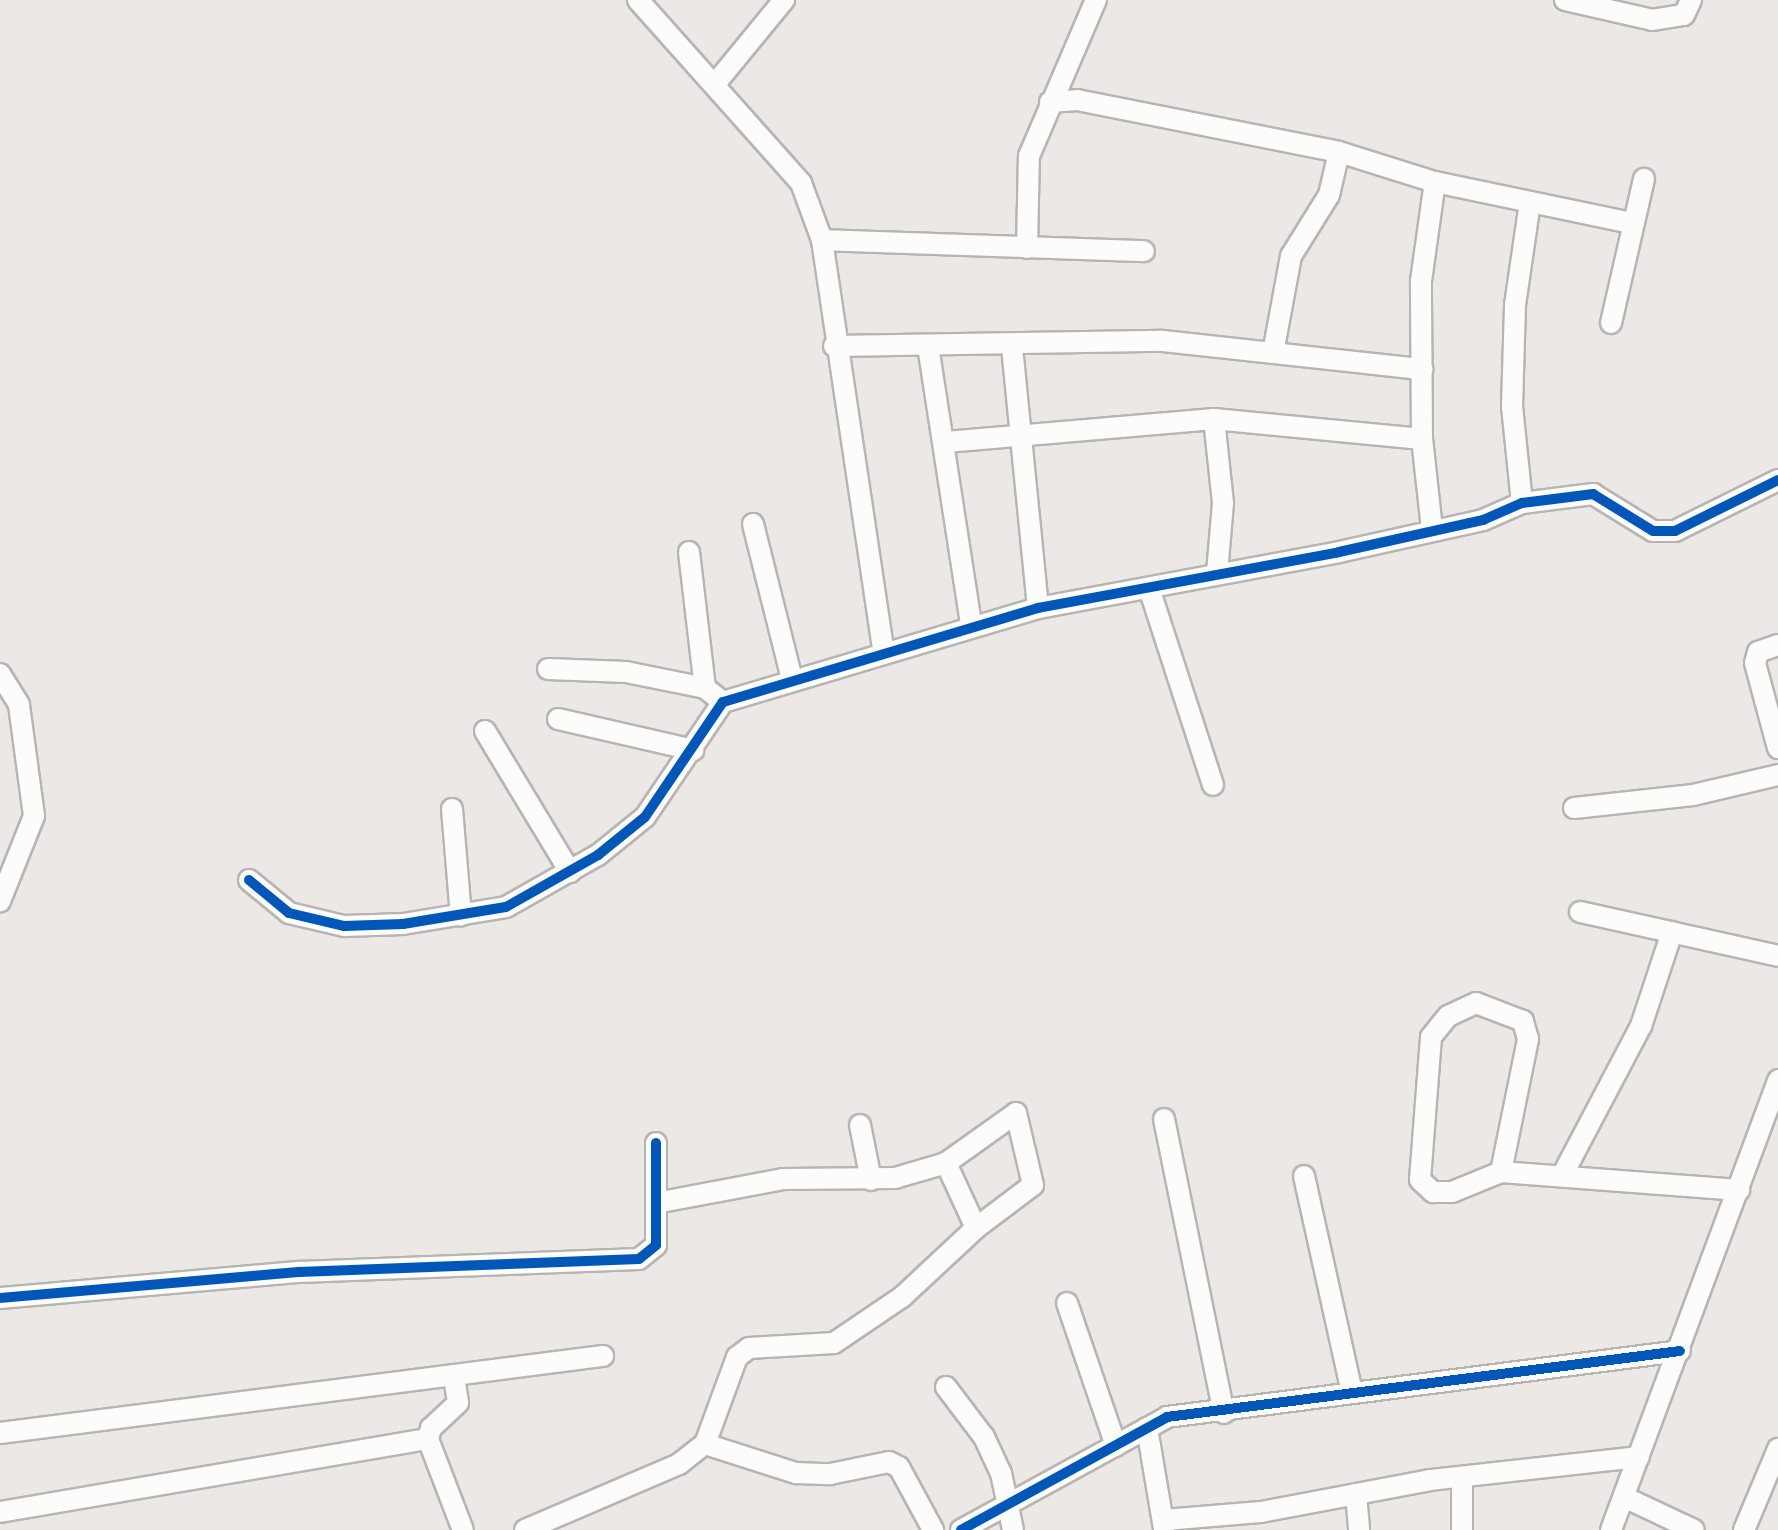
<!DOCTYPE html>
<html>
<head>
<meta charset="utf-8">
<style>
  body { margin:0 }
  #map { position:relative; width:1778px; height:1530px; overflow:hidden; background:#ece8e6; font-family:Poppins,sans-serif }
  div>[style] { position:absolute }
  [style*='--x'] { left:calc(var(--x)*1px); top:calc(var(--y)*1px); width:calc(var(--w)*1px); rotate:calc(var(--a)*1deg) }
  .roads { filter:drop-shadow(2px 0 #b7b4b2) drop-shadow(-2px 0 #b7b4b2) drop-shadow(0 2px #b7b4b2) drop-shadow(0 -2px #b7b4b2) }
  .street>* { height:20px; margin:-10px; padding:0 10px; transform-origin:10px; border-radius:10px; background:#fcfcfb }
  .cycleway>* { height:10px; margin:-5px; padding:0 5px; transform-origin:5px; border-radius:5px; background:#0057b8 }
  span { translate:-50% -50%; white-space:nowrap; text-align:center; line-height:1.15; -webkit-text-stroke:8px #fef4f0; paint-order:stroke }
</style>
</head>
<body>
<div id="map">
  <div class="roads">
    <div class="street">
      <div style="--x:638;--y:0;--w:245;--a:48.3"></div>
      <div style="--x:801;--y:183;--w:61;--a:69.8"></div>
      <div style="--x:822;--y:240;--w:414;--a:81.5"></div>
      <div style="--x:1565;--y:0;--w:89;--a:12.9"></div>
      <div style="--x:1652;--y:20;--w:32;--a:-9"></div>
      <div style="--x:1684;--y:15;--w:17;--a:-65"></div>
      <div style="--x:715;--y:84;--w:109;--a:-50.6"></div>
      <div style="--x:1050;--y:102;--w:27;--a:-4"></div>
      <div style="--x:1077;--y:100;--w:267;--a:11.2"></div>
      <div style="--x:1339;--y:152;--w:101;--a:17.4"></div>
      <div style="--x:1435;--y:182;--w:200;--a:11.8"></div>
      <div style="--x:822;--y:240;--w:322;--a:2"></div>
      <div style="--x:1027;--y:248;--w:92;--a:-88.8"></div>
      <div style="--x:1029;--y:156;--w:170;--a:-66.8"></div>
      <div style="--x:1611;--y:323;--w:148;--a:-77.1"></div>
      <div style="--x:834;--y:346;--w:329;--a:-0.9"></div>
      <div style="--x:1163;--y:341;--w:261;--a:6.2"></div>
      <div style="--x:928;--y:346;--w:282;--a:81.2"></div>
      <div style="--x:1012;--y:347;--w:262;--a:84.3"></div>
      <div style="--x:1273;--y:353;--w:99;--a:-79.5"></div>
      <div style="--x:1291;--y:256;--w:72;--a:-58.1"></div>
      <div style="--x:1329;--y:195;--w:44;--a:-76.9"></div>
      <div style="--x:1214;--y:419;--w:84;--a:83.9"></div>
      <div style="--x:1223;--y:503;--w:70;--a:94.9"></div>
      <div style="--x:946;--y:442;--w:269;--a:-4.9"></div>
      <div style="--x:1214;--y:419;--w:209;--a:5.5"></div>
      <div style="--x:1522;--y:503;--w:97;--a:-95.9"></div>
      <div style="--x:1512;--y:407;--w:102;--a:-88.3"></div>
      <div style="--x:1515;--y:305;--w:104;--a:-81.7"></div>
      <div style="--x:753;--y:524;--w:160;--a:75.9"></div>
      <div style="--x:1432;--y:529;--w:91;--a:-96.3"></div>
      <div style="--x:1422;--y:439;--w:158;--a:-90.4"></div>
      <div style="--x:1421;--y:281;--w:100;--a:-82"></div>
      <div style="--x:689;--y:552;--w:137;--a:83.3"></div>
      <div style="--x:705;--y:688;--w:23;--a:38"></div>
      <div style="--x:1149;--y:588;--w:207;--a:72"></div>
      <div style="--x:1778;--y:645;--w:21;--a:161"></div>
      <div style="--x:1758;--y:652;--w:11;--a:105"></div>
      <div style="--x:1755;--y:663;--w:88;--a:74.9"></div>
      <div style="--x:548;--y:669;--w:78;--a:2.2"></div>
      <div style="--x:626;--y:672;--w:81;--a:11.4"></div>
      <div style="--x:0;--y:674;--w:36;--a:58"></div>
      <div style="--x:19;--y:705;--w:112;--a:82.3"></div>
      <div style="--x:34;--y:816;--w:92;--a:111.8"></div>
      <div style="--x:558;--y:719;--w:139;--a:12.9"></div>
      <div style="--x:485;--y:731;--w:165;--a:58.9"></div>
      <div style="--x:1574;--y:808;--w:120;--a:-6.2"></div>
      <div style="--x:1693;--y:795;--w:87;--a:-13.2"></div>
      <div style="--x:452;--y:809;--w:107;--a:85.2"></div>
      <div style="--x:249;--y:880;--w:52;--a:39.5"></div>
      <div style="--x:289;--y:913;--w:57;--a:13.3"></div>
      <div style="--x:344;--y:926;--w:59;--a:-1.9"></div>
      <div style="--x:403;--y:924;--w:104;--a:-9.4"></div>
      <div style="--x:506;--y:907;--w:106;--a:-29.5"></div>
      <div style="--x:598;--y:855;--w:60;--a:-39"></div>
      <div style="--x:645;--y:817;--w:139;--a:-55.9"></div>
      <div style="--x:723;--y:702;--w:329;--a:-16.6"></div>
      <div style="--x:1038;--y:608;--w:306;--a:-10.5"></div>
      <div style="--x:1339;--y:552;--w:148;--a:-12.5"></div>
      <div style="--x:1483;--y:520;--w:43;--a:-23.6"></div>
      <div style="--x:1522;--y:503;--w:72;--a:-7.2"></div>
      <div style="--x:1593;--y:494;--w:70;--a:31.7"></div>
      <div style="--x:1653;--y:531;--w:22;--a:0"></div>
      <div style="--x:1675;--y:531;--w:115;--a:-26.3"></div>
      <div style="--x:1580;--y:912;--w:203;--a:12.5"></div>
      <div style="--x:1164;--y:1119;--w:300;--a:78.5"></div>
      <div style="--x:860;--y:1125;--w:56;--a:78.7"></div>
      <div style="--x:1501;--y:1172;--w:136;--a:-78.5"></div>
      <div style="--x:1528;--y:1039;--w:19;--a:-106"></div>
      <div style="--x:1523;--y:1021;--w:50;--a:-159"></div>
      <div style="--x:1476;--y:1003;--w:31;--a:155"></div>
      <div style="--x:1448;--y:1016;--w:27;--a:129"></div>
      <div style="--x:1431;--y:1037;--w:143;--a:94.4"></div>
      <div style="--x:1420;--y:1180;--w:18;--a:43"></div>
      <div style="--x:1433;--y:1192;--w:19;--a:0"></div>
      <div style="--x:1452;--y:1192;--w:53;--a:-22.2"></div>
      <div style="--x:1501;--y:1172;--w:239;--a:4.3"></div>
      <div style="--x:1564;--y:1172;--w:165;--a:-62.2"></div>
      <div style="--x:1641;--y:1026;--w:99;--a:-71.7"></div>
      <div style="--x:1304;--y:1176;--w:221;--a:77.5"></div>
      <div style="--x:656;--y:1203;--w:129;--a:-10.7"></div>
      <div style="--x:783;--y:1179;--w:112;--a:-0.5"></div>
      <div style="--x:895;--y:1178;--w:53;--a:-16.4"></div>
      <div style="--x:946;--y:1163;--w:86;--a:-35.5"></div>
      <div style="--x:1016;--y:1113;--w:74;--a:76.7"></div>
      <div style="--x:1033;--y:1185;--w:71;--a:143"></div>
      <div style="--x:0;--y:1298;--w:300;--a:-5"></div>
      <div style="--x:299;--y:1272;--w:340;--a:-2.2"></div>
      <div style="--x:639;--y:1259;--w:22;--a:-39"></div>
      <div style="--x:656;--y:1245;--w:102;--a:-90"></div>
      <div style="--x:1067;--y:1303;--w:151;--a:71.1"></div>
      <div style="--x:454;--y:1377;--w:26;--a:81"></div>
      <div style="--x:458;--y:1403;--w:37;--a:137"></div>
      <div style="--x:431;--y:1428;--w:11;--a:105"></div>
      <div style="--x:428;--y:1439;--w:97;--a:69"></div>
      <div style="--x:946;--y:1387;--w:63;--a:52.8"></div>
      <div style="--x:984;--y:1437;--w:40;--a:65"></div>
      <div style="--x:1001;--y:1473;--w:58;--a:78.1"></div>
      <div style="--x:1147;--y:1428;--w:102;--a:80.4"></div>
      <div style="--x:0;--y:1433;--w:608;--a:-7.28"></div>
      <div style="--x:705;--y:1444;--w:96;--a:17.7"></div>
      <div style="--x:796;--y:1473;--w:34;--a:2"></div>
      <div style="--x:830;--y:1474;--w:60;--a:-11.5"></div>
      <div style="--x:889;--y:1462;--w:11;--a:27"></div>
      <div style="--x:899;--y:1467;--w:72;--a:61.6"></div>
      <div style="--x:1462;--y:1478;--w:52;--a:90"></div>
      <div style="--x:1356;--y:1494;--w:36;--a:85"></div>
      <div style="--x:1624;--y:1497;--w:77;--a:25.2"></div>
      <div style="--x:0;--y:1512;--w:434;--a:-9.7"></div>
      <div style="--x:1164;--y:1520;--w:97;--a:-4.7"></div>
      <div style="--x:1261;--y:1512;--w:172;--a:-10.7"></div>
      <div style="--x:1430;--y:1480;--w:210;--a:-6.3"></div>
      <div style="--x:525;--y:1530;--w:168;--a:-23.2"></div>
      <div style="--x:679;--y:1464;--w:33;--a:-38"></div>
      <div style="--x:705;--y:1444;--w:93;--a:-69.8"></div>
      <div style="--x:737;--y:1357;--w:15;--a:-37"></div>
      <div style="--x:749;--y:1348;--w:85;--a:-3.4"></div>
      <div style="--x:834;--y:1343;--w:82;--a:-34.1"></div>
      <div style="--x:902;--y:1297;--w:101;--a:-43"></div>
      <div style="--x:976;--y:1228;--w:72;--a:-114.8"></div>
      <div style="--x:961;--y:1530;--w:235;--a:-28.7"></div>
      <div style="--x:1167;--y:1417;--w:517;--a:-7.33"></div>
      <div style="--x:1611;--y:1530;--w:480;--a:-69.6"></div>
      <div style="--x:1744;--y:1530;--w:88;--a:-67.2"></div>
    </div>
  </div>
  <div class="cycleway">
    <div style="--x:249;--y:880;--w:52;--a:39.5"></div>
    <div style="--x:289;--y:913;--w:57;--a:13.3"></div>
    <div style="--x:344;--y:926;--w:59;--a:-1.9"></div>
    <div style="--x:403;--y:924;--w:104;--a:-9.4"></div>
    <div style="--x:506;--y:907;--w:106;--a:-29.5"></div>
    <div style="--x:598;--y:855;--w:60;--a:-39"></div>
    <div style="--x:645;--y:817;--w:139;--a:-55.9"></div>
    <div style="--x:723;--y:702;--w:329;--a:-16.6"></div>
    <div style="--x:1038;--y:608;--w:306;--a:-10.5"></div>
    <div style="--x:1339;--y:552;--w:148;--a:-12.5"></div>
    <div style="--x:1483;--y:520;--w:43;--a:-23.6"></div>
    <div style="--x:1522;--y:503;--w:72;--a:-7.2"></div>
    <div style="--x:1593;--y:494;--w:70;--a:31.7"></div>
    <div style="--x:1653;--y:531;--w:22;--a:0"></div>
    <div style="--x:1675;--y:531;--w:115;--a:-26.3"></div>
    <div style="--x:0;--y:1298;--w:300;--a:-5"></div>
    <div style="--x:299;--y:1272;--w:340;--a:-2.2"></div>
    <div style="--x:639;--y:1259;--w:22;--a:-39"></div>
    <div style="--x:656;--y:1245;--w:102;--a:-90"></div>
    <div style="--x:961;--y:1530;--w:235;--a:-28.7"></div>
    <div style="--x:1167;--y:1417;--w:517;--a:-7.33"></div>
  </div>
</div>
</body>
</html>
